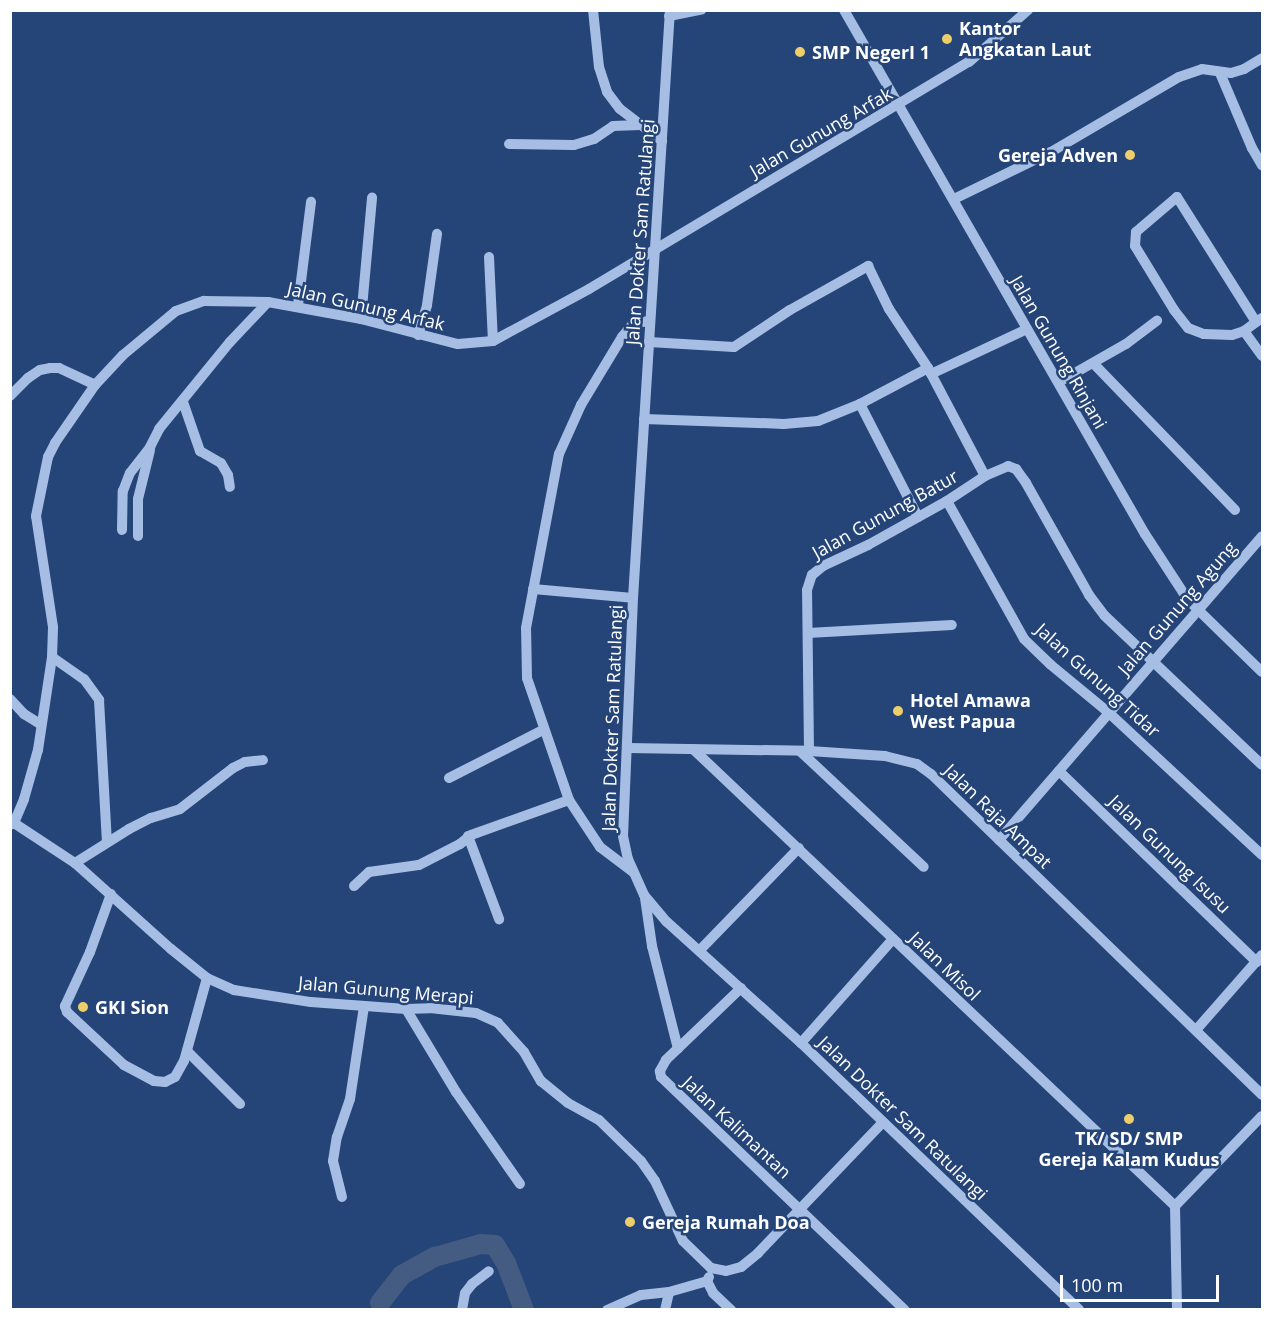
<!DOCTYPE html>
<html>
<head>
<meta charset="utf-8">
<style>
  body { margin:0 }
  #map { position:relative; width:1273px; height:1320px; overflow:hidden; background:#254478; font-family:"Open Sans",sans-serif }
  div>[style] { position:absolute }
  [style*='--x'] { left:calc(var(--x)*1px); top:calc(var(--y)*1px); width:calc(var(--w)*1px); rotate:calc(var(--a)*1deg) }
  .river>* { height:20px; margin:-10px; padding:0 10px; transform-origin:10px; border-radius:10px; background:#445c81 }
  .minor>* { height:10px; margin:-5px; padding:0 5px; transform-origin:5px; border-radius:5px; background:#a6bee3 }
  .dots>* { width:16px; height:16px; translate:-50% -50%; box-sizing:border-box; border:3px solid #254478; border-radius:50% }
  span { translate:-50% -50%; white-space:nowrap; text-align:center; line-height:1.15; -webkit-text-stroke:5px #254478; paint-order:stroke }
  .poi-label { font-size:18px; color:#fff; font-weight:700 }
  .left { translate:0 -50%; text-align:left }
  .right { translate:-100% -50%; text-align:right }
  .street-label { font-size:18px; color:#fff }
  .frame { position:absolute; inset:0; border:12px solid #fff; pointer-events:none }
  .scale { position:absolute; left:1060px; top:1275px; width:159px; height:27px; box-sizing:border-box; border:3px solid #fff; border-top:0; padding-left:8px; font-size:18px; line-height:21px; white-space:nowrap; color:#fff; -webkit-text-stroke:4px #254478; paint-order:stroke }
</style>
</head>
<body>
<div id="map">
  <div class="river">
    <div style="--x:380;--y:1303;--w:36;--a:-52"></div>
    <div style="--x:402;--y:1275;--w:38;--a:-29"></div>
    <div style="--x:435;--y:1257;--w:48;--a:-15.8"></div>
    <div style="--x:481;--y:1244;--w:14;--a:4"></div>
    <div style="--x:495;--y:1245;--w:21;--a:59"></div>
    <div style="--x:506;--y:1263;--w:50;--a:69"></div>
  </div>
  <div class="minor">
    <div style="--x:593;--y:10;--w:57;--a:84"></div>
    <div style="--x:599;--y:67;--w:26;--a:72"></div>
    <div style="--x:607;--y:92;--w:21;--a:53"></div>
    <div style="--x:620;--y:109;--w:53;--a:37.3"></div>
    <div style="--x:670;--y:10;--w:589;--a:93.6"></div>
    <div style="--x:633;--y:598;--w:238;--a:92.4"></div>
    <div style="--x:623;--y:836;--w:24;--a:78"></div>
    <div style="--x:628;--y:859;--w:39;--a:66"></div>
    <div style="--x:644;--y:895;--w:35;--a:50"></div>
    <div style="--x:667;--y:922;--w:181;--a:42.1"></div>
    <div style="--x:801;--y:1043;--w:385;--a:43.8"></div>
    <div style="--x:844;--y:10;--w:604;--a:60.13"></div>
    <div style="--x:1145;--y:534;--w:79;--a:56.9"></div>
    <div style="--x:1188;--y:600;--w:103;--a:44.2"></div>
    <div style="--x:669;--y:16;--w:33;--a:-11"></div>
    <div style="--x:1220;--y:73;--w:82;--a:66.9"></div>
    <div style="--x:1252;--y:148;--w:20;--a:60"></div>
    <div style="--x:509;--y:144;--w:65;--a:0.9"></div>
    <div style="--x:574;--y:145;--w:21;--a:-17"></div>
    <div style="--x:594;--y:139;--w:23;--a:-34"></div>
    <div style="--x:613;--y:126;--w:27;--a:-2"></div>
    <div style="--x:954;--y:199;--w:108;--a:-25.9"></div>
    <div style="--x:1051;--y:152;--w:148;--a:-30.4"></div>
    <div style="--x:1179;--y:77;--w:24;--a:-19"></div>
    <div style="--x:1202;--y:69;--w:29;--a:8"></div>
    <div style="--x:1231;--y:73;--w:14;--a:-17"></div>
    <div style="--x:1244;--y:69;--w:21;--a:-31"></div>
    <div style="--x:489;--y:257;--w:84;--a:87.3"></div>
    <div style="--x:298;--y:305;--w:104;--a:-82.8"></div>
    <div style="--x:361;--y:319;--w:122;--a:-84.8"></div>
    <div style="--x:1256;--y:322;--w:148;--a:-122.3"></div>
    <div style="--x:1177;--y:197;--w:54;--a:139.5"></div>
    <div style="--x:1136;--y:232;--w:14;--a:94"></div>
    <div style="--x:1135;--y:246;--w:75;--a:58.6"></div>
    <div style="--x:1174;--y:310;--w:23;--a:52"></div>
    <div style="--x:1188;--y:328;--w:17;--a:21"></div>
    <div style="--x:1204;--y:334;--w:28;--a:2"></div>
    <div style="--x:1232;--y:335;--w:13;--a:-18"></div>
    <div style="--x:1244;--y:331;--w:22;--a:-36"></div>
    <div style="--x:1244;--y:331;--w:31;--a:54"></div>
    <div style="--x:418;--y:335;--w:31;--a:-73"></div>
    <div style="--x:427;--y:305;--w:72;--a:-82"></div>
    <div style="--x:649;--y:342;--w:85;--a:3.4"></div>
    <div style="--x:734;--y:347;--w:67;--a:-33.5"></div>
    <div style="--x:790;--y:310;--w:90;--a:-29.4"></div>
    <div style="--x:868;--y:266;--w:48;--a:64"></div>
    <div style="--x:889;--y:309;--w:71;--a:56.5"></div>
    <div style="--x:928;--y:368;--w:122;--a:62.2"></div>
    <div style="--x:1094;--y:364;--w:203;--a:46"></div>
    <div style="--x:931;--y:374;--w:106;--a:-25.1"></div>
    <div style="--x:1059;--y:382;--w:77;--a:-29.6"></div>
    <div style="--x:1126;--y:344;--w:39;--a:-37"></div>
    <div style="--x:10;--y:396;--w:25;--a:-45"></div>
    <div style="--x:28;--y:378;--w:14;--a:-34"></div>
    <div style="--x:40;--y:370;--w:10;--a:-11"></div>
    <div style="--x:50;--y:368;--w:9;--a:0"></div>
    <div style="--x:59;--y:368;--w:40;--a:25"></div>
    <div style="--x:183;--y:402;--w:52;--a:70.9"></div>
    <div style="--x:200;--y:451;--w:24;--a:30"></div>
    <div style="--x:221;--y:463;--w:14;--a:60"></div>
    <div style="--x:228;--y:475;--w:12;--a:81"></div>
    <div style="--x:860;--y:404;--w:127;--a:62.8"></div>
    <div style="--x:644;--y:419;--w:140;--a:2"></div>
    <div style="--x:784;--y:424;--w:34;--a:-5"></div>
    <div style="--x:818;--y:421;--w:45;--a:-22"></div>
    <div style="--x:860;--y:404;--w:77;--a:-27.9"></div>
    <div style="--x:947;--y:501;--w:158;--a:60.8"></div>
    <div style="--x:1024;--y:639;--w:37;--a:44"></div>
    <div style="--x:1051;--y:665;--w:74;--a:39.5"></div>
    <div style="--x:1108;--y:712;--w:210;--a:42.9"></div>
    <div style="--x:122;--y:530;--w:39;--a:-89"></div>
    <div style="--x:123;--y:491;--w:19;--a:-69"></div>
    <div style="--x:130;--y:473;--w:33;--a:-52"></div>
    <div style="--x:150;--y:447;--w:20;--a:-63"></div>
    <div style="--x:159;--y:429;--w:112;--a:-50.8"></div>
    <div style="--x:230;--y:342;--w:55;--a:-46.5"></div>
    <div style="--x:138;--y:536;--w:37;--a:-90"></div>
    <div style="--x:138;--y:499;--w:50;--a:-76.2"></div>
    <div style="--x:533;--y:589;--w:100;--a:5.1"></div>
    <div style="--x:808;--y:633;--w:144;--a:-3.2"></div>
    <div style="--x:52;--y:657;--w:39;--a:35"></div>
    <div style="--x:84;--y:679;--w:26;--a:54"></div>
    <div style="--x:99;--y:700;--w:141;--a:86.8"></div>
    <div style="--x:10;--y:699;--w:21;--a:47"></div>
    <div style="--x:24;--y:714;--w:19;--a:32"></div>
    <div style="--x:628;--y:748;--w:181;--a:0.9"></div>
    <div style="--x:809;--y:751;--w:76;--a:3.8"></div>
    <div style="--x:885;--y:756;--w:33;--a:14"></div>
    <div style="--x:917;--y:764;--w:17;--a:36"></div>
    <div style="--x:931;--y:774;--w:461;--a:44.1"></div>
    <div style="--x:693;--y:749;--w:664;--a:43.47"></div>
    <div style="--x:809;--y:751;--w:161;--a:-90.7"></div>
    <div style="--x:807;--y:590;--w:16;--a:-72"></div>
    <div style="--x:812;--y:575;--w:14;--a:-39"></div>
    <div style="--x:823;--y:566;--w:50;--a:-25"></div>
    <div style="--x:868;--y:545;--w:90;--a:-29.1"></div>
    <div style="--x:947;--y:501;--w:45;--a:-33.3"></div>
    <div style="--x:985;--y:476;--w:25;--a:-23"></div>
    <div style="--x:1008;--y:466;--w:9;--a:21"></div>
    <div style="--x:1016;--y:469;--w:17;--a:54"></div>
    <div style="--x:1026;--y:483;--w:129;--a:60.6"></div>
    <div style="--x:1089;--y:595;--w:26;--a:53"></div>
    <div style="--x:1105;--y:616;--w:216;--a:43.5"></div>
    <div style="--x:801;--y:752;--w:168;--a:43.1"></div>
    <div style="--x:1059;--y:771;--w:275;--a:44"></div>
    <div style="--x:449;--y:778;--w:106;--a:-27.1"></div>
    <div style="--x:14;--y:823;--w:73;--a:33.3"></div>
    <div style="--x:75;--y:863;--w:129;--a:41.9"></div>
    <div style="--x:171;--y:949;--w:46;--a:38.9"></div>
    <div style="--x:207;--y:978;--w:30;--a:24"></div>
    <div style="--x:234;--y:990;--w:78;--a:8.9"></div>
    <div style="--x:311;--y:1002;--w:95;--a:4.2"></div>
    <div style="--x:406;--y:1009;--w:24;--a:-2"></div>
    <div style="--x:430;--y:1008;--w:46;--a:6.2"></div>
    <div style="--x:476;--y:1013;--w:24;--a:24"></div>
    <div style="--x:498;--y:1023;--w:39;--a:48"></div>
    <div style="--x:524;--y:1052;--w:34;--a:60"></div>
    <div style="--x:541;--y:1081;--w:35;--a:39"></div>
    <div style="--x:568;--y:1103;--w:35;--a:29"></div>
    <div style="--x:599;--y:1120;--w:59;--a:44.3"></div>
    <div style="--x:641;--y:1161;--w:24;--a:55"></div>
    <div style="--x:655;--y:1181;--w:66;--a:65"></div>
    <div style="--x:683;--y:1241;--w:39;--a:44"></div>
    <div style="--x:711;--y:1268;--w:15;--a:11"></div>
    <div style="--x:726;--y:1271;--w:16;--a:-15"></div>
    <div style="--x:741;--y:1267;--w:22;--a:-39"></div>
    <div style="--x:758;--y:1253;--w:181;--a:-46.3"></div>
    <div style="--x:10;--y:825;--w:4;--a:-27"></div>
    <div style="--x:14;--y:823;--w:26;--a:-67"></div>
    <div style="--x:24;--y:799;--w:51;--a:-74.1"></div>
    <div style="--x:38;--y:750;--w:94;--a:-81.4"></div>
    <div style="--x:52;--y:657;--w:30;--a:-88"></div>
    <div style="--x:53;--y:627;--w:112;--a:-98.7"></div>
    <div style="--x:36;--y:516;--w:60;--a:-78.5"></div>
    <div style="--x:48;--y:457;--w:16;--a:-63"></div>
    <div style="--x:55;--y:443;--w:70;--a:-55.4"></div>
    <div style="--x:95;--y:385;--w:41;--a:-47"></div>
    <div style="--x:123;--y:355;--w:69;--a:-39.7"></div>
    <div style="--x:176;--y:311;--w:30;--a:-20"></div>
    <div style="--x:204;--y:301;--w:64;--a:0.9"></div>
    <div style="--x:268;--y:302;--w:95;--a:10.4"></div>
    <div style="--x:361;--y:319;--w:100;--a:14.5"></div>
    <div style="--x:458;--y:344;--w:35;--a:-5"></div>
    <div style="--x:493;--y:341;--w:109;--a:-28.4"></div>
    <div style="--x:589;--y:289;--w:443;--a:-30.9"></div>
    <div style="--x:969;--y:62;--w:79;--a:-41.4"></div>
    <div style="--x:468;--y:836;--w:89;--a:69.5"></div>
    <div style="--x:999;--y:840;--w:402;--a:-49.1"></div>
    <div style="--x:75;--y:863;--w:64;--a:-32.2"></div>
    <div style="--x:129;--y:829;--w:25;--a:-27"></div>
    <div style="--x:151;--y:818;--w:30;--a:-17"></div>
    <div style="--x:180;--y:809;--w:67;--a:-37.7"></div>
    <div style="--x:233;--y:768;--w:13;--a:-27"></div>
    <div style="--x:245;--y:762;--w:18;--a:-6"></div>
    <div style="--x:633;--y:872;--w:41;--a:-142.9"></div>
    <div style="--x:600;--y:847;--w:56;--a:-123.4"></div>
    <div style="--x:569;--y:800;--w:129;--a:-109"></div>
    <div style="--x:527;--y:678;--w:50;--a:-91.1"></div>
    <div style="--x:526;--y:628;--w:177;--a:-79.3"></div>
    <div style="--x:559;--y:454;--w:54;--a:-65.8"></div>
    <div style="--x:581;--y:405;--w:79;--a:-58.9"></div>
    <div style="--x:622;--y:337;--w:17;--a:-50"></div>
    <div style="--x:633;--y:324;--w:16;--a:-11"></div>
    <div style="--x:354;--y:886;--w:21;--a:-43"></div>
    <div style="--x:369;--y:872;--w:50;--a:-8"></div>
    <div style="--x:419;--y:865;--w:46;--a:-27.1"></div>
    <div style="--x:460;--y:844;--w:14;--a:-39"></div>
    <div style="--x:471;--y:835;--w:104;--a:-19.7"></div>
    <div style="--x:111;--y:894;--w:62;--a:109.9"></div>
    <div style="--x:90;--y:952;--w:60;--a:114.8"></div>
    <div style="--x:65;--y:1006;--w:6;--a:72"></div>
    <div style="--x:67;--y:1012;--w:78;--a:42.9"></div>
    <div style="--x:124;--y:1065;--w:34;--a:28"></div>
    <div style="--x:154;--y:1081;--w:11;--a:5"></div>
    <div style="--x:165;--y:1082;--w:11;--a:-27"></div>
    <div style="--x:175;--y:1077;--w:18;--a:-61"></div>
    <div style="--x:184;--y:1061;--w:86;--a:-74.5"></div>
    <div style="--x:645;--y:898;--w:49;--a:81.7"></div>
    <div style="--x:652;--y:946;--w:106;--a:75.8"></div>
    <div style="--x:700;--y:950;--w:142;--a:-45.9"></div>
    <div style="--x:741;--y:988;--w:104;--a:136.2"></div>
    <div style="--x:666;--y:1060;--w:13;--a:119"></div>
    <div style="--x:660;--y:1071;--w:6;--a:81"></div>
    <div style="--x:661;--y:1077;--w:337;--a:43.7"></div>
    <div style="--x:406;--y:1009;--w:97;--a:58.9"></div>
    <div style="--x:456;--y:1092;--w:112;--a:55.2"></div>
    <div style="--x:1196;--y:1030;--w:100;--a:-48.7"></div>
    <div style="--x:801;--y:1043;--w:139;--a:-48.5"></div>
    <div style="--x:187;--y:1051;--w:75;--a:45"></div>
    <div style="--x:342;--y:1197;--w:37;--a:-104"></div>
    <div style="--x:333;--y:1161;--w:24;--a:-81"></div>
    <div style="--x:337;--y:1137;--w:40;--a:-71.1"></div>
    <div style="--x:350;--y:1099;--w:94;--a:-81.4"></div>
    <div style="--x:709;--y:1277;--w:4;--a:117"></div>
    <div style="--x:707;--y:1281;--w:13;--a:63"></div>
    <div style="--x:713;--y:1293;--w:25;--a:43"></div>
    <div style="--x:462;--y:1310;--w:17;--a:-80"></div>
    <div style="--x:465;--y:1293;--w:11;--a:-52"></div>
    <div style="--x:472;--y:1284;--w:21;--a:-37"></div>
    <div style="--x:607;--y:1310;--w:37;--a:-24"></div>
    <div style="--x:641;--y:1295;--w:28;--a:-6"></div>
    <div style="--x:669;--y:1292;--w:40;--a:-16"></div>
    <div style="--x:665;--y:1310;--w:18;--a:-77"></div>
    <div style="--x:1177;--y:1310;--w:104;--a:-91.1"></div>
    <div style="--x:1175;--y:1206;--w:125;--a:-46"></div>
  </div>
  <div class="dots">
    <div style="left:947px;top:39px;background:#edce6b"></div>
    <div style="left:800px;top:52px;background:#edce6b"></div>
    <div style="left:1130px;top:155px;background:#edce6b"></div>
    <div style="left:898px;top:711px;background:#edce6b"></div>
    <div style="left:83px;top:1007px;background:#edce6b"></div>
    <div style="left:1129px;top:1119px;background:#edce6b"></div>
    <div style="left:630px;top:1222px;background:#edce6b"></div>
  </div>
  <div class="poi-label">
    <span class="left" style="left:959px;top:39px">Kantor<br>Angkatan Laut</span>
    <span class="left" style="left:812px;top:52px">SMP NegerI 1</span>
    <span class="right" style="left:1118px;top:155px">Gereja Adven</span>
    <span class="left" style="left:910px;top:711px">Hotel Amawa<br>West Papua</span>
    <span class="left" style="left:95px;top:1007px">GKI Sion</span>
    <span style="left:1129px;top:1149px">TK/ SD/ SMP<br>Gereja Kalam Kudus</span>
    <span class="left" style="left:642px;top:1222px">Gereja Rumah Doa</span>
  </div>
  <div class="street-label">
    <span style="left:821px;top:132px;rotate:-30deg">Jalan Gunung Arfak</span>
    <span style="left:640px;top:232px;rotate:-86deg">Jalan Dokter Sam Ratulangi</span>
    <span style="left:366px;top:306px;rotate:13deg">Jalan Gunung Arfak</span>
    <span style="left:1059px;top:352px;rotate:60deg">Jalan Gunung Rinjani</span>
    <span style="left:885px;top:514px;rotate:-29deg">Jalan Gunung Batur</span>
    <span style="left:1177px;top:608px;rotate:-49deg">Jalan Gunung Agung</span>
    <span style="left:1098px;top:680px;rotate:42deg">Jalan Gunung Tidar</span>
    <span style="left:612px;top:718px;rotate:-88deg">Jalan Dokter Sam Ratulangi</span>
    <span style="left:998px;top:816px;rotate:44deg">Jalan Raja Ampat</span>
    <span style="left:1170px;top:854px;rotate:44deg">Jalan Gunung Isusu</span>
    <span style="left:945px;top:966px;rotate:44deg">Jalan Misol</span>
    <span style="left:386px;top:990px;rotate:5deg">Jalan Gunung Merapi</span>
    <span style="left:903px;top:1118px;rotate:44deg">Jalan Dokter Sam Ratulangi</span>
    <span style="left:737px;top:1127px;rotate:43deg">Jalan Kalimantan</span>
  </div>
  <div class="frame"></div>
  <div class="scale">100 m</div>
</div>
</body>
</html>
